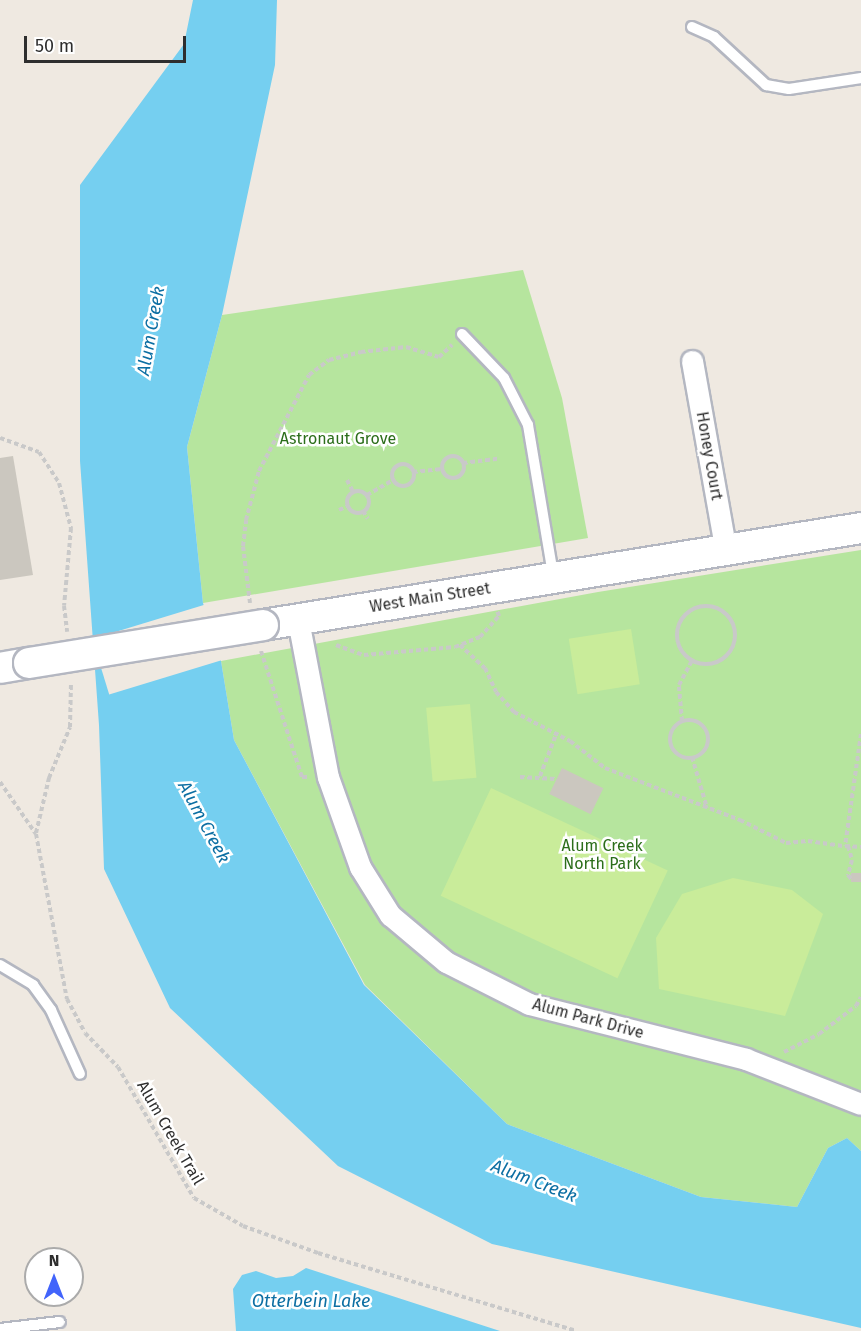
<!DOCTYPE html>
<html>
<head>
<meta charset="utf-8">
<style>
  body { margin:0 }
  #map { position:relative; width:861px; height:1331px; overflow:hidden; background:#efe9e1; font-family:"Fira Sans",sans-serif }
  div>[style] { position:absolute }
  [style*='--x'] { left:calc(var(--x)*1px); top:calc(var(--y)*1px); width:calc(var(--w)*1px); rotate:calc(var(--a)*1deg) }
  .green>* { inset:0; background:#b6e59e }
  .pitch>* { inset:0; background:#c9ec9a; transform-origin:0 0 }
  .water>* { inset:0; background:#75cff0 }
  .pier>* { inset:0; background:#efe9e1; transform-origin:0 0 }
  .building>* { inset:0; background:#cbc7bf; transform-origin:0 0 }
  .path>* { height:4px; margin-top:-2px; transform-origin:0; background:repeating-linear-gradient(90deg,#c9c9c9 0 4.5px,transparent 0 7.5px) }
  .path>.ring { margin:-2px; padding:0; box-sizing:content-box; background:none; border:4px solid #c9c9c9; border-radius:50% }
  .roads { filter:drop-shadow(2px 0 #b4b7c1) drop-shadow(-2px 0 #b4b7c1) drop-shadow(0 2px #b4b7c1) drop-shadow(0 -2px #b4b7c1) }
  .lane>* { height:10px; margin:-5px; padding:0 5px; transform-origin:5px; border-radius:5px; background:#fff }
  .street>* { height:21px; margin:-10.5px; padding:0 10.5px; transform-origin:10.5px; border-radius:10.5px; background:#fff }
  .secondary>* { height:30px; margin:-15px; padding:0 15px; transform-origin:15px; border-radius:15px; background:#fff }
  .bridges { filter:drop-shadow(2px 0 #b4b7c1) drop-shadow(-2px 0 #b4b7c1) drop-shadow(0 2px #b4b7c1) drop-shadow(0 -2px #b4b7c1) }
  .secondary-bridge>* { height:30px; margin:-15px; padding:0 15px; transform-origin:15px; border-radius:15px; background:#fff }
  span { translate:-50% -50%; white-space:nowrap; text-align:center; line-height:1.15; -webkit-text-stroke:5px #fff; paint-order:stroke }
  .park-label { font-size:16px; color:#2c6e1b }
  .street-label { font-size:16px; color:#2e2e2e }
  .water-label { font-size:18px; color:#0d6fa3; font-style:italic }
  .north { position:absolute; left:24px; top:1247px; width:60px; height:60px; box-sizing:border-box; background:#fff; border:2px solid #ababab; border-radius:50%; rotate:0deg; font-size:16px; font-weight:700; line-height:24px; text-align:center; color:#2e2e2e }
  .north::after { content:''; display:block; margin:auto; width:21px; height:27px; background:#4264fb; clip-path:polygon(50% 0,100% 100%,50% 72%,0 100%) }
  .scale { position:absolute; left:24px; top:36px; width:162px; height:27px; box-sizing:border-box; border:3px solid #2e2e2e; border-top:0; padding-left:8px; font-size:18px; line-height:21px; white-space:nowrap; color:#2e2e2e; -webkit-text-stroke:4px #fff; paint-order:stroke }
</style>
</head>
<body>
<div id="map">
  <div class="green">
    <div style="clip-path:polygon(523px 270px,562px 398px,588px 538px,203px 603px,187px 447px,222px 315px)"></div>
    <div style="clip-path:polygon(861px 550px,861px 1151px,847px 1138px,828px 1148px,797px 1207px,701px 1197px,507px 1124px,365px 985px,234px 740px,221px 661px,598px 592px)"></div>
  </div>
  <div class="pitch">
    <div style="left:631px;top:629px;width:56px;height:63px;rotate:81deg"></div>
    <div style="left:470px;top:704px;width:74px;height:44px;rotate:85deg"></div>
    <div style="left:491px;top:788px;width:195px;height:119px;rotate:25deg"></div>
    <div style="clip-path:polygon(733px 878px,792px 890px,823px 914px,785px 1016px,659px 989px,656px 938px,682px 894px)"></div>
  </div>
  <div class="water">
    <div style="clip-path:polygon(193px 0,277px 0,275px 65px,222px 315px,187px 447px,203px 603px,221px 661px,234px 740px,364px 985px,507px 1124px,701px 1197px,797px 1207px,828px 1148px,847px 1138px,861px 1151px,861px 1328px,492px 1244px,338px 1166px,170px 1008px,104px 869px,99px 725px,80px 461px,80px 185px,184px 44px)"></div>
    <div style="clip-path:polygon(306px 1268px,500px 1331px,236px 1331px,233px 1289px,242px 1275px,256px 1271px,276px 1278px,293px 1276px)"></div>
  </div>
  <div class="pier">
    <div style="left:207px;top:604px;width:58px;height:120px;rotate:73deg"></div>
  </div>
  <div class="building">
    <div style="clip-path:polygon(13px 456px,33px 575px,0 580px,0 458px)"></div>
    <div style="left:562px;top:768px;width:46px;height:29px;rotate:26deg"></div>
    <div style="left:861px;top:873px;width:9px;height:10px;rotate:90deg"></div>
  </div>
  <div class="path">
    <div style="--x:0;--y:438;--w:41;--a:19.7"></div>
    <div style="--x:39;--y:452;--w:37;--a:57"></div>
    <div style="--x:59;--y:483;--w:47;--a:75.1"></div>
    <div style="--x:71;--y:528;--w:78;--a:95.1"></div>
    <div style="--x:64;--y:606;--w:26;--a:83"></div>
    <div class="ring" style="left:442px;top:456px;width:18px;height:18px"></div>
    <div style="--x:463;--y:463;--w:35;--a:-7"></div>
    <div class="ring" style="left:392px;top:464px;width:18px;height:18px"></div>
    <div style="--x:413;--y:472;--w:29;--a:-6"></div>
    <div style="--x:347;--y:480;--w:13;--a:63"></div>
    <div class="ring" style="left:347px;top:491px;width:18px;height:18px"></div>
    <div style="--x:367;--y:495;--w:30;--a:-30"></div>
    <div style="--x:339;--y:510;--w:10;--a:-24"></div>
    <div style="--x:363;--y:511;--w:9;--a:58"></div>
    <div style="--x:250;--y:603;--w:57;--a:-97"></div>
    <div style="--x:243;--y:546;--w:26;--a:-83"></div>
    <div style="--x:246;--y:520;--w:51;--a:-75.1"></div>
    <div style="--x:259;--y:471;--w:108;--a:-62.5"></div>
    <div style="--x:309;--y:375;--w:25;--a:-37"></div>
    <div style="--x:329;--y:360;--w:33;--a:-14"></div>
    <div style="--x:361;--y:352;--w:45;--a:-6.3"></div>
    <div style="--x:406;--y:347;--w:34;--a:17"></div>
    <div style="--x:439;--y:357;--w:18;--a:-43"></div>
    <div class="ring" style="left:677px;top:606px;width:54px;height:54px"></div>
    <div style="--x:336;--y:645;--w:30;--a:20"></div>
    <div style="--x:364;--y:655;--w:91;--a:-5"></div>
    <div style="--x:455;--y:647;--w:27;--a:-22"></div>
    <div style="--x:480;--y:637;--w:28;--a:-48"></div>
    <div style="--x:499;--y:616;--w:6;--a:-108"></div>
    <div style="--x:460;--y:645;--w:34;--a:43"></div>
    <div style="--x:485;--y:668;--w:26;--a:65"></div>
    <div style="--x:496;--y:692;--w:27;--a:48"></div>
    <div style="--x:514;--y:712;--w:63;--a:27.4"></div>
    <div style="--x:570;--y:741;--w:44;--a:37.6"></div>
    <div style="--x:605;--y:768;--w:145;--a:21.1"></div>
    <div style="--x:740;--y:820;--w:51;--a:26.6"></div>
    <div style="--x:786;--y:843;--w:22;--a:-5"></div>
    <div style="--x:808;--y:841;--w:37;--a:8"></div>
    <div style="--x:261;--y:651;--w:133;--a:72"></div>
    <div style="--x:302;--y:777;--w:7;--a:0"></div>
    <div class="ring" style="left:670px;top:720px;width:34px;height:34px"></div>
    <div style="--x:682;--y:721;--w:36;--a:-95"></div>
    <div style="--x:679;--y:685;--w:27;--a:-62"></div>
    <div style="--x:861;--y:734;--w:113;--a:98.1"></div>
    <div style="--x:845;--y:846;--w:16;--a:4"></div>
    <div style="--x:692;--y:757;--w:53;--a:73.6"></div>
    <div style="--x:540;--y:776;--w:47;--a:-68.9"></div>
    <div style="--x:520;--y:777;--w:36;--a:3"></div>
    <div style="--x:0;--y:782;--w:63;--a:55.3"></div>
    <div style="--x:36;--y:834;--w:168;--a:79.4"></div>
    <div style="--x:67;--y:999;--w:38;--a:62"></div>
    <div style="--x:85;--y:1033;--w:47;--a:45.9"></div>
    <div style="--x:118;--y:1067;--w:151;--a:59.9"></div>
    <div style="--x:194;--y:1198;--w:56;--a:29.7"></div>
    <div style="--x:243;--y:1226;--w:80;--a:19.8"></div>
    <div style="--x:318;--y:1253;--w:270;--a:16.8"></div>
    <div style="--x:36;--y:833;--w:57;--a:-76.7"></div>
    <div style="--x:49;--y:778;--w:55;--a:-67.6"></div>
    <div style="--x:70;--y:727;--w:45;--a:-88.7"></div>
    <div style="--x:848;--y:846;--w:15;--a:74"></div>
    <div style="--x:852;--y:860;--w:16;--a:105"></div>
    <div style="--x:848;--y:875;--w:6;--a:51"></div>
    <div style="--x:784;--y:1052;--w:39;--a:-27"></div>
    <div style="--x:819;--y:1034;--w:46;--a:-37.1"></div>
    <div style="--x:856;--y:1006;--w:10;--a:-61"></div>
  </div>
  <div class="roads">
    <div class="lane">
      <div style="--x:692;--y:27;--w:24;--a:24"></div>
      <div style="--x:714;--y:37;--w:71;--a:42.7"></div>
      <div style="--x:766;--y:85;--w:23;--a:10"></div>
      <div style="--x:789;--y:89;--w:73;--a:-8.7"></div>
      <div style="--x:462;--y:334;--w:61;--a:46.3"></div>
      <div style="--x:504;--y:378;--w:53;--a:62.9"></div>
      <div style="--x:528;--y:425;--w:152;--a:80.5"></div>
      <div style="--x:0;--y:965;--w:39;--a:31"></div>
      <div style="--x:33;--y:985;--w:31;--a:54"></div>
      <div style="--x:51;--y:1010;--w:70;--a:65.6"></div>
      <div style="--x:0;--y:1329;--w:60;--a:-6.7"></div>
    </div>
    <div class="street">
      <div style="--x:692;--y:361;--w:193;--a:79.9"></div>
      <div style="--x:298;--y:620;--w:160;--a:79.2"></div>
      <div style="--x:328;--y:777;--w:96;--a:70.4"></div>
      <div style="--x:360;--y:867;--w:57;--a:58"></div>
      <div style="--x:390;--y:915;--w:73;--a:40"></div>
      <div style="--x:446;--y:962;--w:93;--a:26.8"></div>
      <div style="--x:529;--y:1004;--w:224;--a:14.2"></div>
      <div style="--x:746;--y:1059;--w:123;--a:21.4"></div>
    </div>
    <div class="secondary">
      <div style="--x:263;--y:625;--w:606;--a:-9.21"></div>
      <div style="--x:0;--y:668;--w:29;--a:-10"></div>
    </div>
  </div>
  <div class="bridges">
    <div class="secondary-bridge">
      <div style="--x:29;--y:663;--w:237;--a:-9.2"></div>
    </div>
  </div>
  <div class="park-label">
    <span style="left:338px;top:439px">Astronaut Grove</span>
    <span style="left:602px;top:855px">Alum Creek<br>North Park</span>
  </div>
  <div class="street-label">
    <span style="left:709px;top:456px;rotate:80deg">Honey Court</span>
    <span style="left:430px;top:598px;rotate:-9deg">West Main Street</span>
    <span style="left:588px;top:1019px;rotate:15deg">Alum Park Drive</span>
    <span style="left:170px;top:1133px;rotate:60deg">Alum Creek Trail</span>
  </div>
  <div class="water-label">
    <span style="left:151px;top:331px;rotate:-80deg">Alum Creek</span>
    <span style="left:204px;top:822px;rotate:62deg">Alum Creek</span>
    <span style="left:534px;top:1181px;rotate:21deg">Alum Creek</span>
    <span style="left:311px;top:1301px">Otterbein Lake</span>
  </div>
  <div class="north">N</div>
  <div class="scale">50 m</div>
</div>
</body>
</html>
